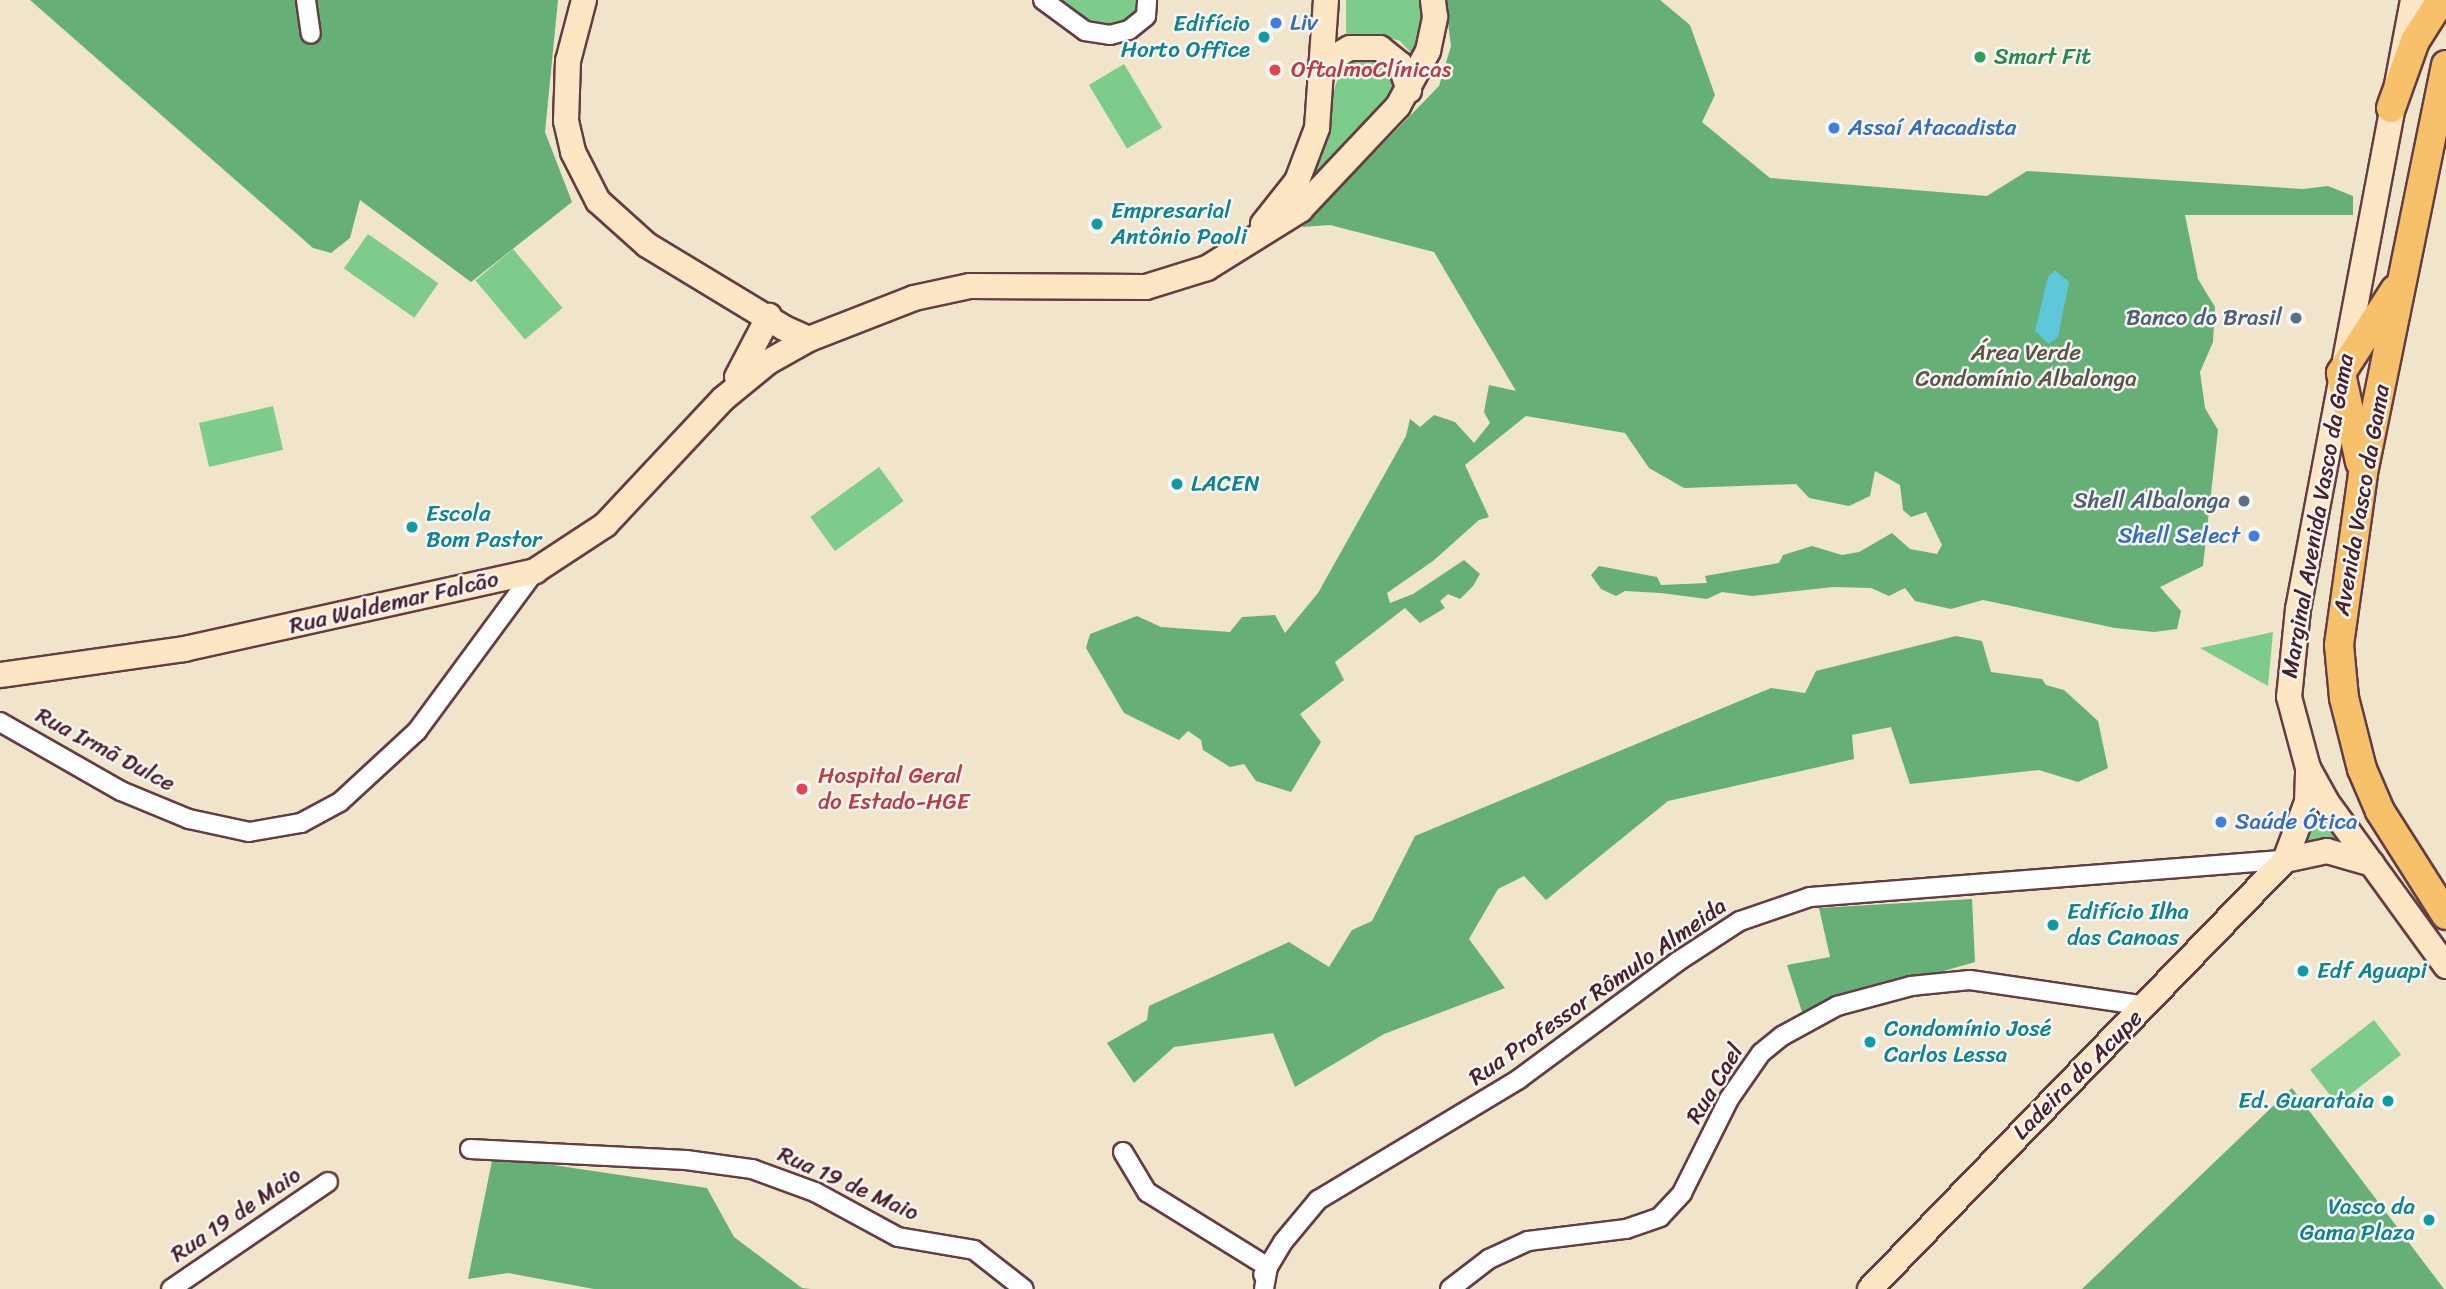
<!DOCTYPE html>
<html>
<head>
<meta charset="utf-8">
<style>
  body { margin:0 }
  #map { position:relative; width:2446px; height:1289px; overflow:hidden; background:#f0e4ca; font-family:Sriracha,sans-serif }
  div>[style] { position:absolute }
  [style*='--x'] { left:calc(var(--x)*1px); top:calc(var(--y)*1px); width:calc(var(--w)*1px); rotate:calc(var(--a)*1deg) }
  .green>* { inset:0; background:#7ecc8b; transform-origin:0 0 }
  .forest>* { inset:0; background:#66b077 }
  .water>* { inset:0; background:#5ec7da }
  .roads { filter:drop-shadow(2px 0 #633d43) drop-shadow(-2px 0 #633d43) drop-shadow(0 2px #633d43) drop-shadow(0 -2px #633d43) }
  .street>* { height:18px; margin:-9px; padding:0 9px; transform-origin:9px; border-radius:9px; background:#fff }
  .secondary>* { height:24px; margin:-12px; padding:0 12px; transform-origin:12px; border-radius:12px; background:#fce6c4 }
  .primary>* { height:28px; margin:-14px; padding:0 14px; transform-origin:14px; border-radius:14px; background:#f7c06b }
  .dots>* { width:19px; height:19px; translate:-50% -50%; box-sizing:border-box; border:4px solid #f6f6f2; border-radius:50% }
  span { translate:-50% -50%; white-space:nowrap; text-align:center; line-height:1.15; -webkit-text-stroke:5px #f6f6f2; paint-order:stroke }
  .shop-label { font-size:23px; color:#366cbe }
  .left { translate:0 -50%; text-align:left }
  .right { translate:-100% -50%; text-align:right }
  .culture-label { font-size:23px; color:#0d838f }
  .leisure-label { font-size:23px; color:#27864d }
  .health-label { font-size:23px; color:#be3a42 }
  .service-label { font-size:23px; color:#4e5e75 }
  .park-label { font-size:23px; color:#5a5348 }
  .street-label { font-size:23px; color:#4a1f2b }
</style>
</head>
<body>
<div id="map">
  <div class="green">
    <div style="clip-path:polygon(1058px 0,1141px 0,1142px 12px,1124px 25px,1106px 27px,1074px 15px)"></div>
    <div style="clip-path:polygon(1346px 0,1428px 0,1420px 63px,1400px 41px,1390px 38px,1346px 39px)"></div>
    <div style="clip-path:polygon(1359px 57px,1377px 58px,1391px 70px,1394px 82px,1388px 102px,1310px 187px,1323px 148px,1335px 86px,1343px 68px)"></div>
    <div style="left:1124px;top:64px;width:74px;height:41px;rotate:59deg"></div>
    <div style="left:368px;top:234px;width:86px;height:42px;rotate:35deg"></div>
    <div style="left:513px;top:249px;width:77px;height:49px;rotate:50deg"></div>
    <div style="left:273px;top:406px;width:45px;height:76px;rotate:77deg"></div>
    <div style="left:879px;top:467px;width:42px;height:85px;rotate:54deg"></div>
    <div style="clip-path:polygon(2273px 632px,2268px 686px,2200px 648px)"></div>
    <div style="clip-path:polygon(2319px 803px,2357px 850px,2296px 847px)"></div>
    <div style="left:2374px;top:1020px;width:44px;height:81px;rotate:52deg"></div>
  </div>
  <div class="forest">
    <div style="clip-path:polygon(30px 0,558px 0,545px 132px,572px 202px,471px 282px,360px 200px,350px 238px,331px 253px,313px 248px)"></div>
    <div style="clip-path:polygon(1445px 0,1660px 0,1690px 25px,1715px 95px,1702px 122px,1770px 178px,1987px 196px,2027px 171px,2303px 189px,2328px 186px,2353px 196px,2353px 215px,2185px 215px,2198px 279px,2215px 307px,2213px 342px,2200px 372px,2205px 408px,2218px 430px,2203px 566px,2160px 587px,2181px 611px,2177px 629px,2154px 632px,2115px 628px,1983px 600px,1951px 609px,1915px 601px,1905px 588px,1889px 596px,1871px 588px,1833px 587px,1752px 596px,1722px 592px,1707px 599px,1661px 593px,1625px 591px,1616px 596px,1601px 589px,1591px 575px,1599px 566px,1657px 577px,1661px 585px,1707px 583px,1705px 576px,1779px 563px,1783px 555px,1812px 546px,1842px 555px,1859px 552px,1892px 533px,1910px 549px,1937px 554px,1942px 545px,1926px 512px,1911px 517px,1903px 510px,1900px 485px,1875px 471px,1870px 496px,1849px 506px,1809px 498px,1796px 484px,1684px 488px,1649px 468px,1625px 433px,1526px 416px,1465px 465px,1489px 517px,1479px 520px,1433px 561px,1387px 593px,1390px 603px,1413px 594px,1464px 560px,1480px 574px,1473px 586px,1460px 599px,1448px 594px,1440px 601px,1445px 608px,1420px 623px,1405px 608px,1335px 662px,1344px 680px,1300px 714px,1321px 742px,1291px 792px,1256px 781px,1244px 764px,1230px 767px,1203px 750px,1201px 740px,1188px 731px,1179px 740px,1124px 713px,1086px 648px,1090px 634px,1137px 616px,1161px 627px,1230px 632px,1242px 617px,1275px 615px,1285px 633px,1318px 593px,1406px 436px,1410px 419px,1420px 427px,1434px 415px,1455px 422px,1474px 443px,1490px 423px,1484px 412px,1489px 385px,1516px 391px,1434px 252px,1330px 225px,1302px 227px,1439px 86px,1451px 46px)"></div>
    <div style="clip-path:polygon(1956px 636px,1982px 641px,1991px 672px,2042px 679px,2046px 685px,2064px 690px,2098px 721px,2108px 768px,2078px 782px,2039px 770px,1910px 784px,1891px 727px,1852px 735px,1854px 759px,1668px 801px,1546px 900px,1524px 876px,1498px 889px,1469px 939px,1505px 988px,1384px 1034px,1295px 1087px,1273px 1033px,1174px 1047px,1134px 1083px,1107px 1043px,1147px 1020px,1149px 1006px,1289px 942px,1329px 967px,1352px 930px,1372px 921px,1415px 836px,1771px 688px,1805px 693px,1816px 671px)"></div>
    <div style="clip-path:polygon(1972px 899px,1975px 962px,1802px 1012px,1787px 965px,1830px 957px,1819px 908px)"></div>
    <div style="clip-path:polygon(2292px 1088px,2444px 1289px,2082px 1289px)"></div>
    <div style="clip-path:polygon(493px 1156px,707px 1188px,734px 1237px,802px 1288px,811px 1289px,594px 1289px,508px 1273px,468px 1279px)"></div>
  </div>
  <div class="water">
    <div style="clip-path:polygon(2055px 270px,2069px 282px,2058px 337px,2049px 344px,2035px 331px,2048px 277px)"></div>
  </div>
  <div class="roads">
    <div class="street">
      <div style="--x:306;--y:0;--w:34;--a:82"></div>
      <div style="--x:1043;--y:0;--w:52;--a:36.4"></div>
      <div style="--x:1085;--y:31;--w:25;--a:9"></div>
      <div style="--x:1110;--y:35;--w:20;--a:-15"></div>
      <div style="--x:1129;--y:30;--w:22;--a:-39"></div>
      <div style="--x:1146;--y:16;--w:16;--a:-86"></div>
      <div style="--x:0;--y:722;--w:139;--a:29.7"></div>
      <div style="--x:121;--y:791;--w:74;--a:22.4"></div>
      <div style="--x:189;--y:819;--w:61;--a:12.2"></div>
      <div style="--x:249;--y:832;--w:53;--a:-9.8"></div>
      <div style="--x:301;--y:823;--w:44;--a:-28.3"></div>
      <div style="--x:340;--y:802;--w:105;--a:-42.7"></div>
      <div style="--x:417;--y:731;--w:199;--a:-53.6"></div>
      <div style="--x:470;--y:1149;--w:216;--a:2.9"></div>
      <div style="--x:686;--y:1160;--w:67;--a:7.8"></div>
      <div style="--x:752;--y:1169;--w:67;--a:20.1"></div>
      <div style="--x:815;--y:1192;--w:94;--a:28.5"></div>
      <div style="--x:898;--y:1237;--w:77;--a:9.7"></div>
      <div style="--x:974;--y:1250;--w:63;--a:38"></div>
      <div style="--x:1123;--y:1152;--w:47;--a:59"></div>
      <div style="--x:1147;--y:1192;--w:142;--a:31.8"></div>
      <div style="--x:1268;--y:1267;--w:9;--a:122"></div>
      <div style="--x:171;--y:1289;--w:190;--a:-34.3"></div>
      <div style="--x:1264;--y:1289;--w:22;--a:-80"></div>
      <div style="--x:1268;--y:1267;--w:29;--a:-59"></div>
      <div style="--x:1283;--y:1242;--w:55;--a:-50.2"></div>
      <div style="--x:1318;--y:1200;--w:235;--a:-31"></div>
      <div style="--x:1519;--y:1079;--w:197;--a:-36.5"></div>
      <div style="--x:1677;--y:962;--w:75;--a:-33.1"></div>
      <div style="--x:1740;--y:921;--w:74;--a:-18.9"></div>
      <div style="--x:1810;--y:897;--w:476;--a:-4.5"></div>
      <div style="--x:1450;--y:1289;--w:49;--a:-37.6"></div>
      <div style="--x:1489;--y:1259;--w:43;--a:-24.8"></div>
      <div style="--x:1528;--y:1241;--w:99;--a:-7"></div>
      <div style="--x:1626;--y:1229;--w:36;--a:-19"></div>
      <div style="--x:1660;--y:1217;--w:33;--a:-47"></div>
      <div style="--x:1682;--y:1193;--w:105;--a:-63.4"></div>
      <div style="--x:1729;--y:1099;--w:56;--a:-55.2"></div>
      <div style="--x:1761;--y:1053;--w:27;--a:-39"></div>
      <div style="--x:1782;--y:1036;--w:63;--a:-28.6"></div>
      <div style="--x:1837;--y:1006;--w:77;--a:-15.1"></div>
      <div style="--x:1911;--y:986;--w:59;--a:-5.8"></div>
      <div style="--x:1970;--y:980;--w:178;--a:8.4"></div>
    </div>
    <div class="secondary">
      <div style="--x:584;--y:0;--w:63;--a:104.7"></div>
      <div style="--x:568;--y:61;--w:60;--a:91.9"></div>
      <div style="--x:566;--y:121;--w:32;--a:77"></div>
      <div style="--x:573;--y:152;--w:55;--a:63"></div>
      <div style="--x:598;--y:201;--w:66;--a:41.9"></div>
      <div style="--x:647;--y:245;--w:160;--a:31.2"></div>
      <div style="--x:784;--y:328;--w:27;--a:24"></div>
      <div style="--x:2413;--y:0;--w:620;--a:100.69"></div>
      <div style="--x:2298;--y:609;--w:88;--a:95.8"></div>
      <div style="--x:2289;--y:697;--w:73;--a:75"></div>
      <div style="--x:2308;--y:768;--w:38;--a:61"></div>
      <div style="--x:2326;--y:801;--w:204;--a:54"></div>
      <div style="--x:1323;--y:64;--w:31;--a:-31"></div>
      <div style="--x:1350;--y:48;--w:30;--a:0"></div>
      <div style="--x:1380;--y:48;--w:26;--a:39"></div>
      <div style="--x:1400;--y:64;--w:28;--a:71"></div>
      <div style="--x:1263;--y:224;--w:55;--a:-51.7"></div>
      <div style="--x:1297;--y:181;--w:57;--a:-69.3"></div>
      <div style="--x:1317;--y:128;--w:128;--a:-86"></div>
      <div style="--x:737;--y:377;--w:69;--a:-62.3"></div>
      <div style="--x:0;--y:675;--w:186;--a:-8"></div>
      <div style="--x:184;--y:649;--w:360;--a:-12.5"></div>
      <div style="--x:535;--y:571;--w:84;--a:-33.3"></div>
      <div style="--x:605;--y:525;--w:173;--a:-46.9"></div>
      <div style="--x:723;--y:399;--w:58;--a:-39.4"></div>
      <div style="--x:768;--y:362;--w:47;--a:-29.3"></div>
      <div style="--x:809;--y:339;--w:113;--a:-21.3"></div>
      <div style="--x:914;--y:298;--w:57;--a:-12.1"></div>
      <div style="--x:970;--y:286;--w:176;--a:0.3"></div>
      <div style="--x:1146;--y:287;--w:64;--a:-17.3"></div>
      <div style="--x:1207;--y:268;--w:110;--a:-31.9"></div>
      <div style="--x:1300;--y:210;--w:143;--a:-46.7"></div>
      <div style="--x:1398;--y:106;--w:63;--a:-61.4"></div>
      <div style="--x:1428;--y:51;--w:35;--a:-78"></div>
      <div style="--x:1435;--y:17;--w:17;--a:-97"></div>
      <div style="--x:2285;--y:860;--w:43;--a:-12.1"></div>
      <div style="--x:2327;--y:851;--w:47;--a:16.1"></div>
      <div style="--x:1870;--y:1289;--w:597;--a:-45.95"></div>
      <div style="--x:2285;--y:860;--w:62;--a:-69.2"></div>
      <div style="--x:2307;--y:802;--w:34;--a:-88"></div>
    </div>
    <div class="primary">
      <div style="--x:2446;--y:65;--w:417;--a:101.5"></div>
      <div style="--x:2363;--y:474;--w:173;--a:98"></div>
      <div style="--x:2339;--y:645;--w:53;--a:84.6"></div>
      <div style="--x:2344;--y:698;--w:73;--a:75.8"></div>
      <div style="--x:2362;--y:769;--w:46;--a:66.8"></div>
      <div style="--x:2380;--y:811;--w:123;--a:57.6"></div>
      <div style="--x:2391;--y:108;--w:71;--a:-70.3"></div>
      <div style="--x:2415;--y:41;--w:49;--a:-57.6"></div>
      <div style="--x:2360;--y:462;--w:91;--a:-102.1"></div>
      <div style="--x:2341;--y:373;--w:99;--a:-57"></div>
    </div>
  </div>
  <div class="dots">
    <div style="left:1276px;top:23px;background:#3f7fe0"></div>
    <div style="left:1264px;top:37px;background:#0f9aa8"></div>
    <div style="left:1980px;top:57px;background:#2e9e5b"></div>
    <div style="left:1275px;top:70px;background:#e0444e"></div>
    <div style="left:1834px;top:128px;background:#3f7fe0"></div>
    <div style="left:1097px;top:224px;background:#0f9aa8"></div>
    <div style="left:2296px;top:318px;background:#5c6f8a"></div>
    <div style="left:1177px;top:484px;background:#0f9aa8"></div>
    <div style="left:2244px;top:501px;background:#5c6f8a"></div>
    <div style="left:412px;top:527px;background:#0f9aa8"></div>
    <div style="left:2254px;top:536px;background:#3f7fe0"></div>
    <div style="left:802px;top:789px;background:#e0444e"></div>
    <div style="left:2221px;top:822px;background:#3f7fe0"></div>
    <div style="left:2053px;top:925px;background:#0f9aa8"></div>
    <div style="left:2303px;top:971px;background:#0f9aa8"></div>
    <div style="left:1870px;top:1042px;background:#0f9aa8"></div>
    <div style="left:2388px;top:1101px;background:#0f9aa8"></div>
    <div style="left:2429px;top:1220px;background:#0f9aa8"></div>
  </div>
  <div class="shop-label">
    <span class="left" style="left:1290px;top:23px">Liv</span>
    <span class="left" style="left:1848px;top:128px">Assaí Atacadista</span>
    <span class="right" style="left:2240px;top:536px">Shell Select</span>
    <span class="left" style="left:2235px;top:822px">Saúde Ótica</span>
  </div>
  <div class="culture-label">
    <span class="right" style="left:1250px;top:37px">Edifício<br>Horto Office</span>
    <span class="left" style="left:1111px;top:224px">Empresarial<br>Antônio Paoli</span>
    <span class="left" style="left:1191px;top:484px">LACEN</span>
    <span class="left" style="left:426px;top:527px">Escola<br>Bom Pastor</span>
    <span class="left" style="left:2067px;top:925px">Edifício Ilha<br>das Canoas</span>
    <span class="left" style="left:2317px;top:971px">Edf Aguapi</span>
    <span class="left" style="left:1884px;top:1042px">Condomínio José<br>Carlos Lessa</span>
    <span class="right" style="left:2374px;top:1101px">Ed. Guarataia</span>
    <span class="right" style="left:2415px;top:1220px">Vasco da<br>Gama Plaza</span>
  </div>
  <div class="leisure-label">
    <span class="left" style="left:1994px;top:57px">Smart Fit</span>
  </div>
  <div class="health-label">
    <span class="left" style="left:1291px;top:70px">OftalmoClínicas</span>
    <span class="left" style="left:818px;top:789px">Hospital Geral<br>do Estado-HGE</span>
  </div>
  <div class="service-label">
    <span class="right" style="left:2282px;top:318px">Banco do Brasil</span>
    <span class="right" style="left:2230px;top:501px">Shell Albalonga</span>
  </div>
  <div class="park-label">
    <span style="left:2026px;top:366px">Área Verde<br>Condomínio Albalonga</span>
  </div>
  <div class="street-label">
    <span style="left:2362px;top:500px;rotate:-80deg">Avenida Vasco da Gama</span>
    <span style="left:2318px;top:516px;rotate:-80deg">Marginal Avenida Vasco da Gama</span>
    <span style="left:394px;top:603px;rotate:-13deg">Rua Waldemar Falcão</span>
    <span style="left:105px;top:750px;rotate:28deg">Rua Irmã Dulce</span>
    <span style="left:1598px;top:992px;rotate:-35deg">Rua Professor Rômulo Almeida</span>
    <span style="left:2078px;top:1075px;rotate:-45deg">Ladeira do Acupe</span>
    <span style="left:1715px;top:1084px;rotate:-59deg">Rua Cael</span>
    <span style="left:848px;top:1184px;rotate:24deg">Rua 19 de Maio</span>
    <span style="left:236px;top:1215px;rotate:-34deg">Rua 19 de Maio</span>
  </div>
</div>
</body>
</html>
